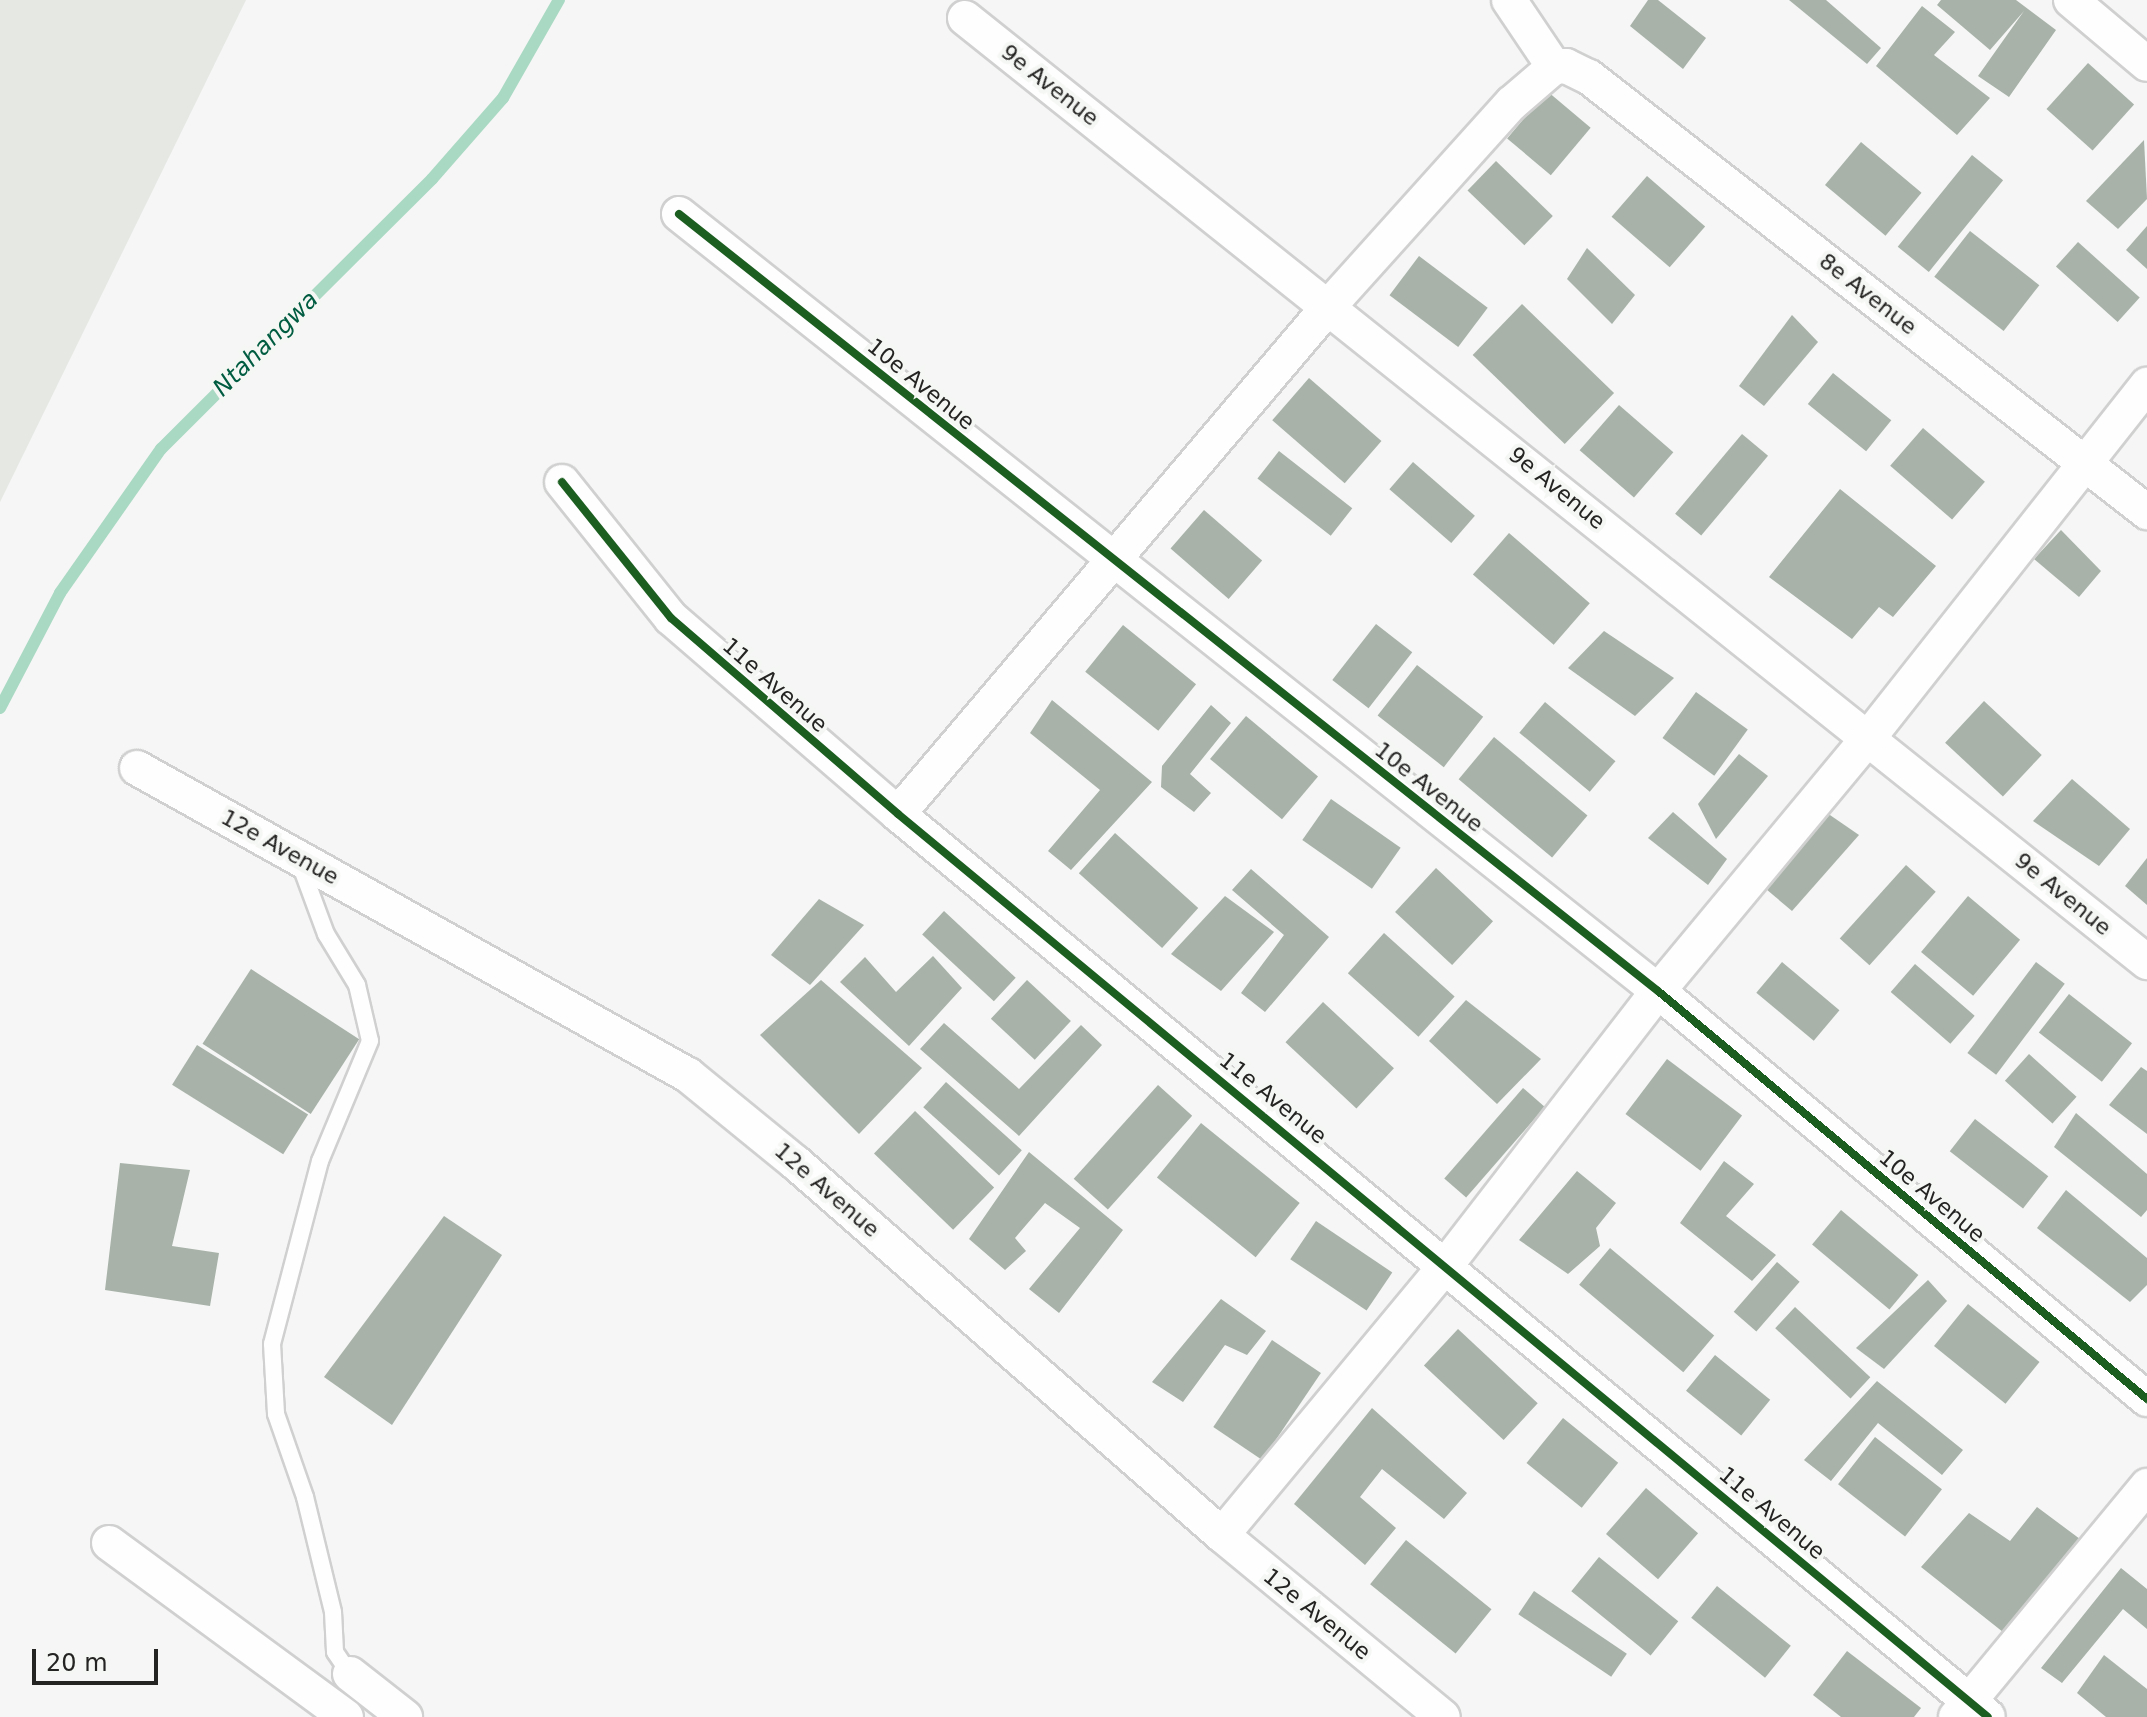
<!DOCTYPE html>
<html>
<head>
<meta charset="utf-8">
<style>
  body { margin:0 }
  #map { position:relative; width:2147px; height:1717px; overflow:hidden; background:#f5f6f5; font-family:"DejaVu Sans",sans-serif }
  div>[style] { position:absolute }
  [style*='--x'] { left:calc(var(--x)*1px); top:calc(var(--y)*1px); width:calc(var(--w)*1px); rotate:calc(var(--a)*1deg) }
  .built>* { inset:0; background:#e5e8e3 }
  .stream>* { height:12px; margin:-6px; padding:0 6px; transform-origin:6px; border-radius:6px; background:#a9d9c3 }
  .building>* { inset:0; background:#a8b2a9; transform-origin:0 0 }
  .roads { filter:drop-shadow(2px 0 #cfd0cf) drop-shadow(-2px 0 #cfd0cf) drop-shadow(0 2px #cfd0cf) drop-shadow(0 -2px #cfd0cf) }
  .lane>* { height:16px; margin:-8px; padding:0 8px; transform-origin:8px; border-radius:8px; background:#fefefe }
  .street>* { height:34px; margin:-17px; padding:0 17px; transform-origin:17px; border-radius:17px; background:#fefefe }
  .cycleway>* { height:8px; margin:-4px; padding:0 4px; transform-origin:4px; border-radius:4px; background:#1b5e20 }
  span { translate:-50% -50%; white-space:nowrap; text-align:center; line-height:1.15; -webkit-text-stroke:8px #f5f7f4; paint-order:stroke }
  .street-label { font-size:22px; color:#242423 }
  .water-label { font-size:24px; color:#005c40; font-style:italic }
  .scale { position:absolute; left:32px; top:1649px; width:126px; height:36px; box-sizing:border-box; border:4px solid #242423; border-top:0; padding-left:10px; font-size:24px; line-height:28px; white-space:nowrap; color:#242423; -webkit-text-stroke:6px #f5f7f4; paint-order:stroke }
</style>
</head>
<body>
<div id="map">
  <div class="built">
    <div style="clip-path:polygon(0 0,246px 0,0 502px)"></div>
  </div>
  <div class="stream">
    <div style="--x:0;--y:708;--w:130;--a:-62.4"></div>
    <div style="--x:60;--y:593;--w:176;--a:-55"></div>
    <div style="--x:161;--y:449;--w:383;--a:-44.9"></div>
    <div style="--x:432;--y:179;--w:108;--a:-48.8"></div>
    <div style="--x:503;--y:98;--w:113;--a:-60.3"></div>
  </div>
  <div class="building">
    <div style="clip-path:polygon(1648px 0,1658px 0,1706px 38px,1683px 69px,1630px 26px)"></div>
    <div style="clip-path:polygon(1789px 0,1826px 0,1881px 48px,1867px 64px)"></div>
    <div style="clip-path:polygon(1941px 0,2016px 0,2056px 30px,2009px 97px,1978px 76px,2024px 11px,1990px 50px,1937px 5px)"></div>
    <div style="clip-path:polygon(1922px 6px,1955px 32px,1934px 55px,1990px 98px,1957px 135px,1876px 66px)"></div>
    <div style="left:2088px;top:63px;width:62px;height:62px;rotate:42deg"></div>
    <div style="left:1547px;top:91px;width:57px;height:62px;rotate:40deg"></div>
    <div style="clip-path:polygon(2144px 140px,2147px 199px,2118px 229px,2086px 201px)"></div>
    <div style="left:1861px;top:142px;width:79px;height:56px;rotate:40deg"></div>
    <div style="left:1972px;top:155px;width:40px;height:118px;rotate:39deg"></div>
    <div style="left:1496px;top:161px;width:79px;height:41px;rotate:44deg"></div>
    <div style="left:1647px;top:176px;width:77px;height:54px;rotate:41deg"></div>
    <div style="clip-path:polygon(2147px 226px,2147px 269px,2126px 250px)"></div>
    <div style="left:1970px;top:231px;width:88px;height:58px;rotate:38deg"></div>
    <div style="left:2078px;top:242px;width:83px;height:33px;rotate:42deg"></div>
    <div style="clip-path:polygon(1587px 248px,1635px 295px,1612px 324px,1567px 279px)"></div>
    <div style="left:1419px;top:256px;width:86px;height:49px;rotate:37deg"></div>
    <div style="left:1522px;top:304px;width:128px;height:71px;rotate:44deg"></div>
    <div style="clip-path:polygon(1792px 315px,1818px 342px,1764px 406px,1739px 386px)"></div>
    <div style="left:1833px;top:373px;width:75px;height:40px;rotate:39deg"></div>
    <div style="left:1309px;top:378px;width:96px;height:56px;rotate:41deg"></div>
    <div style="left:1619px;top:405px;width:72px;height:60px;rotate:41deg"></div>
    <div style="left:1923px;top:428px;width:82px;height:50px;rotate:41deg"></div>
    <div style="left:1742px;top:434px;width:34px;height:104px;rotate:40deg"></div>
    <div style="left:1279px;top:451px;width:93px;height:35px;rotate:38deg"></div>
    <div style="left:1413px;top:462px;width:82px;height:36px;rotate:41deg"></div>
    <div style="clip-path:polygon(1840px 489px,1936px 566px,1893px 617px,1879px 607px,1852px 639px,1769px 577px)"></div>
    <div style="left:1204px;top:510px;width:77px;height:51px;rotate:41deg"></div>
    <div style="clip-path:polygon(2061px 530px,2101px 571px,2079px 597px,2034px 559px)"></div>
    <div style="left:1509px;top:533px;width:107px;height:55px;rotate:41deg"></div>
    <div style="left:1376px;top:624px;width:46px;height:71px;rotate:38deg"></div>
    <div style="left:1123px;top:625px;width:94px;height:60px;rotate:39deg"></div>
    <div style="clip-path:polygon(1604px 631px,1674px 678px,1635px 716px,1568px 668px)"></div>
    <div style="left:1417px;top:665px;width:84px;height:64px;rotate:38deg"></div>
    <div style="left:1696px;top:692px;width:64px;height:57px;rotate:36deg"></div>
    <div style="clip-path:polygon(1052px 700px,1152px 782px,1071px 870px,1048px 851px,1100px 790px,1030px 733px)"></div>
    <div style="left:1984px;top:701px;width:79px;height:57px;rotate:43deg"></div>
    <div style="left:1545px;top:702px;width:92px;height:40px;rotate:40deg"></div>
    <div style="clip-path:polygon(1211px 705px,1231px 723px,1190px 774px,1211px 793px,1194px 812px,1161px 787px,1162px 766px)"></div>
    <div style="left:1246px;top:716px;width:94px;height:56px;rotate:40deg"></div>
    <div style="left:1494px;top:737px;width:122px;height:55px;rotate:40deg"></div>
    <div style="clip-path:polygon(1739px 754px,1768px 776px,1716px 839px,1698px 804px)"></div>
    <div style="clip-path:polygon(2072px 779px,2130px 829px,2099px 866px,2033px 821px)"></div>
    <div style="left:1331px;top:799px;width:85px;height:50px;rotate:35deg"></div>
    <div style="clip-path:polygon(1673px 812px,1727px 859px,1708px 885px,1648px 838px)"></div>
    <div style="clip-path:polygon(1827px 813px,1859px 835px,1792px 911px,1766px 889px)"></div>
    <div style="left:1115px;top:833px;width:112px;height:54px;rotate:42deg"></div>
    <div style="clip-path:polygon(2147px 858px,2147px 905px,2125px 886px)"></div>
    <div style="left:1906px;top:865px;width:40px;height:99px;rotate:42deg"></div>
    <div style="left:1436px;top:868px;width:78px;height:60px;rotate:43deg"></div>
    <div style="clip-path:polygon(1251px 869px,1329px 937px,1265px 1012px,1241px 993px,1284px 935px,1232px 890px)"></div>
    <div style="clip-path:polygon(1225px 896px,1274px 932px,1221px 991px,1171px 954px)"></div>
    <div style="left:1968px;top:896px;width:68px;height:73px;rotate:40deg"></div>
    <div style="clip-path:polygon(819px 899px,864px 925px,810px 985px,771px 955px)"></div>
    <div style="left:944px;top:911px;width:98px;height:32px;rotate:43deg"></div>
    <div style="left:1384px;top:933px;width:95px;height:54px;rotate:42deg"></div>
    <div style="clip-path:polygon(933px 956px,962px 988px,909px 1046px,840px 982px,865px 957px,896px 992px)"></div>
    <div style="left:1782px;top:962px;width:75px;height:40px;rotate:40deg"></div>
    <div style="left:2036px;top:962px;width:36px;height:114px;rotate:37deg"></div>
    <div style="left:1915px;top:964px;width:79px;height:37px;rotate:41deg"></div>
    <div style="left:251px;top:969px;width:129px;height:89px;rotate:33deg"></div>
    <div style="clip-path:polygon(821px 980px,922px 1068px,859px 1134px,760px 1035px)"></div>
    <div style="left:1027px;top:980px;width:60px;height:53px;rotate:43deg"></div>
    <div style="left:2069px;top:994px;width:80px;height:49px;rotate:38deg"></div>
    <div style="clip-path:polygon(1466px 1000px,1541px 1059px,1497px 1104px,1429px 1041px)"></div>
    <div style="left:1323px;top:1002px;width:97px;height:55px;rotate:43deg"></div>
    <div style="clip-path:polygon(944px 1023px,1019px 1089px,1081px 1025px,1102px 1045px,1019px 1136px,920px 1049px)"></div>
    <div style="left:197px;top:1045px;width:131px;height:47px;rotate:32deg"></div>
    <div style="left:2029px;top:1054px;width:64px;height:36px;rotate:42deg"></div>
    <div style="left:1667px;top:1059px;width:94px;height:69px;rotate:37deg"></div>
    <div style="clip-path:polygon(2141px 1067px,2147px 1071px,2147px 1134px,2109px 1105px)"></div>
    <div style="left:946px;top:1082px;width:102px;height:34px;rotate:42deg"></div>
    <div style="left:1158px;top:1085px;width:46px;height:126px;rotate:42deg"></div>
    <div style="left:1523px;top:1088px;width:29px;height:120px;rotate:41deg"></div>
    <div style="left:915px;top:1111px;width:110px;height:59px;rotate:44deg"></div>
    <div style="clip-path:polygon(2076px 1113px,2147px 1174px,2147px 1210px,2141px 1217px,2054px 1147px)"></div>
    <div style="left:1975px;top:1119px;width:93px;height:41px;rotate:38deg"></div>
    <div style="left:1201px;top:1123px;width:127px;height:70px;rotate:39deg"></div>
    <div style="clip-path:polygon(1029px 1152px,1123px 1230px,1059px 1313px,1029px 1289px,1080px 1228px,1045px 1203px,1015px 1238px,1026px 1251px,1005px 1270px,969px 1239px)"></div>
    <div style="clip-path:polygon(1724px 1161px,1754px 1184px,1726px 1216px,1776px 1255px,1752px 1281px,1680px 1223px)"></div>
    <div style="clip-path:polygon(120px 1163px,190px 1170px,172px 1246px,219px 1253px,210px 1306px,105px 1290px)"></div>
    <div style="clip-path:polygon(1577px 1171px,1616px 1203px,1596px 1228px,1600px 1246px,1568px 1274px,1519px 1240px)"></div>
    <div style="clip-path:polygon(2066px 1190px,2147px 1258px,2147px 1285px,2130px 1302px,2037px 1228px)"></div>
    <div style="left:1841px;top:1210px;width:101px;height:45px;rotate:40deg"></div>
    <div style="clip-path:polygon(444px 1216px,502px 1255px,392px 1425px,324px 1377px)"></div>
    <div style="left:1316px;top:1221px;width:92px;height:46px;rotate:34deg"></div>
    <div style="left:1610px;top:1248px;width:136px;height:48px;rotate:40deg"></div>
    <div style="left:1777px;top:1262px;width:30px;height:66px;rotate:41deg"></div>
    <div style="clip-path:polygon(1928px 1280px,1947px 1301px,1884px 1369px,1856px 1348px)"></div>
    <div style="clip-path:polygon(1221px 1299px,1266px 1331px,1247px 1355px,1225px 1345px,1183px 1402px,1152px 1382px)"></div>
    <div style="left:1968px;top:1304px;width:92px;height:54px;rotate:39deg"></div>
    <div style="left:1795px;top:1307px;width:103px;height:29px;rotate:43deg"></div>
    <div style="left:1458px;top:1329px;width:109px;height:50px;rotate:43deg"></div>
    <div style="left:1272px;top:1340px;width:59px;height:105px;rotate:34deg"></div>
    <div style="left:1715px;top:1355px;width:71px;height:46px;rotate:39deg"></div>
    <div style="clip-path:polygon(1877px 1381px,1963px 1450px,1942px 1475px,1878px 1423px,1831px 1481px,1804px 1460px)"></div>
    <div style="clip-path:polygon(1372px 1408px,1467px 1493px,1444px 1519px,1382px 1469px,1360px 1497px,1396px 1528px,1365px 1565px,1294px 1504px)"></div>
    <div style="left:1563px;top:1418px;width:71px;height:58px;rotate:39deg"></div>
    <div style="left:1875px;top:1437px;width:85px;height:60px;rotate:38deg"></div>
    <div style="left:1646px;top:1488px;width:69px;height:61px;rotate:41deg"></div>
    <div style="clip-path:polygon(2037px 1507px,2084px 1542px,2008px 1636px,1921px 1567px,1969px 1513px,2010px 1541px)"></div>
    <div style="left:1406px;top:1540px;width:110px;height:57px;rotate:39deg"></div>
    <div style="left:1599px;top:1557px;width:102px;height:44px;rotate:39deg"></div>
    <div style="clip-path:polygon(2121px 1568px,2147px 1589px,2147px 1629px,2123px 1609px,2062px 1683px,2041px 1668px)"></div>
    <div style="left:1717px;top:1586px;width:95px;height:41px;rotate:39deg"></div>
    <div style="left:1534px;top:1591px;width:112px;height:28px;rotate:34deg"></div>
    <div style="clip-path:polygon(1847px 1651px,1921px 1708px,1914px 1717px,1841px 1717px,1813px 1695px)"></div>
    <div style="clip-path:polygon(2104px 1655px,2147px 1689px,2147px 1717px,2106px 1717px,2077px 1693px)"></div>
  </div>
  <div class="roads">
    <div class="lane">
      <div style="--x:299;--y:861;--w:78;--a:69.7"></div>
      <div style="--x:326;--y:934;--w:60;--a:58.7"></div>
      <div style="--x:357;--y:985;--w:57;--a:76.9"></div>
      <div style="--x:370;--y:1041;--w:130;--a:112.6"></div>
      <div style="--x:320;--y:1161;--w:189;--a:104.7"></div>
      <div style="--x:272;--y:1344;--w:70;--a:86.7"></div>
      <div style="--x:276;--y:1414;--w:88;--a:70.7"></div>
      <div style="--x:305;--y:1497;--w:118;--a:76.3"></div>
      <div style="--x:333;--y:1612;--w:40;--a:87.1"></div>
      <div style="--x:335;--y:1652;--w:27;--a:56"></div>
    </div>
    <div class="street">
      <div style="--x:1509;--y:0;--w:81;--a:56.1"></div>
      <div style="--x:2071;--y:0;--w:99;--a:40.1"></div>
      <div style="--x:965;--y:18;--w:1513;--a:38.61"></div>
      <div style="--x:679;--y:214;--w:1250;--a:38.44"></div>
      <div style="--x:1658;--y:991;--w:637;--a:39.84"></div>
      <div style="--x:562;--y:482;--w:174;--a:51.3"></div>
      <div style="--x:671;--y:618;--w:300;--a:40.8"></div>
      <div style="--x:898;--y:814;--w:1415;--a:39.64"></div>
      <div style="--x:137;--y:768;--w:631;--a:29.13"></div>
      <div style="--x:688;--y:1075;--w:139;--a:39.2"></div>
      <div style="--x:796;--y:1163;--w:566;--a:41.13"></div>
      <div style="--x:1222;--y:1535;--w:286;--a:39.5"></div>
      <div style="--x:898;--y:814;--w:666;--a:-49.69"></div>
      <div style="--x:1329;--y:306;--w:273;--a:-48"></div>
      <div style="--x:1512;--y:103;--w:55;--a:-40.6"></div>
      <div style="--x:1554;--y:67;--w:12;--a:-5"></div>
      <div style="--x:1566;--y:66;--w:25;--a:26"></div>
      <div style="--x:1589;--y:77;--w:708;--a:37.94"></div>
      <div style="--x:1222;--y:1535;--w:352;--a:-50.3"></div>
      <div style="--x:1447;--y:1264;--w:345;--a:-52.3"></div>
      <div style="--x:1658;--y:991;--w:330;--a:-50.3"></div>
      <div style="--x:1869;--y:737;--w:449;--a:-51.7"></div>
      <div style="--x:109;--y:1543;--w:294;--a:36.3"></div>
      <div style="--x:350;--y:1674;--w:70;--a:38"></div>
      <div style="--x:1956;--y:1717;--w:300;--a:-50.4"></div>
    </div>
  </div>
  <div class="cycleway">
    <div style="--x:679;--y:214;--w:1250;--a:38.44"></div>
    <div style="--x:1658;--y:991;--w:637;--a:39.84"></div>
    <div style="--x:562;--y:482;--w:174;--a:51.3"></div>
    <div style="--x:671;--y:618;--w:300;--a:40.8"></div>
    <div style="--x:898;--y:814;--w:1415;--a:39.64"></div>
  </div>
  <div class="street-label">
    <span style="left:1050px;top:85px;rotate:38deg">9e Avenue</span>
    <span style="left:1868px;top:294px;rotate:38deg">8e Avenue</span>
    <span style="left:921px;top:384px;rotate:39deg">10e Avenue</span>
    <span style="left:1557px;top:488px;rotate:39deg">9e Avenue</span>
    <span style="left:775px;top:685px;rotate:41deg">11e Avenue</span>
    <span style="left:1429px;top:787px;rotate:38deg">10e Avenue</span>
    <span style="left:280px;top:847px;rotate:29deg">12e Avenue</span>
    <span style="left:2063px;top:894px;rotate:39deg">9e Avenue</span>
    <span style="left:1273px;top:1098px;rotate:39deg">11e Avenue</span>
    <span style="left:827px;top:1190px;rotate:41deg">12e Avenue</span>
    <span style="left:1932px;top:1196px;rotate:40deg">10e Avenue</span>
    <span style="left:1772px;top:1513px;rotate:40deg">11e Avenue</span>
    <span style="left:1317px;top:1614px;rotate:39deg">12e Avenue</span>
  </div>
  <div class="water-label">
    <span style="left:266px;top:344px;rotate:-45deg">Ntahangwa</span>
  </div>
  <div class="scale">20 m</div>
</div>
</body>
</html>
